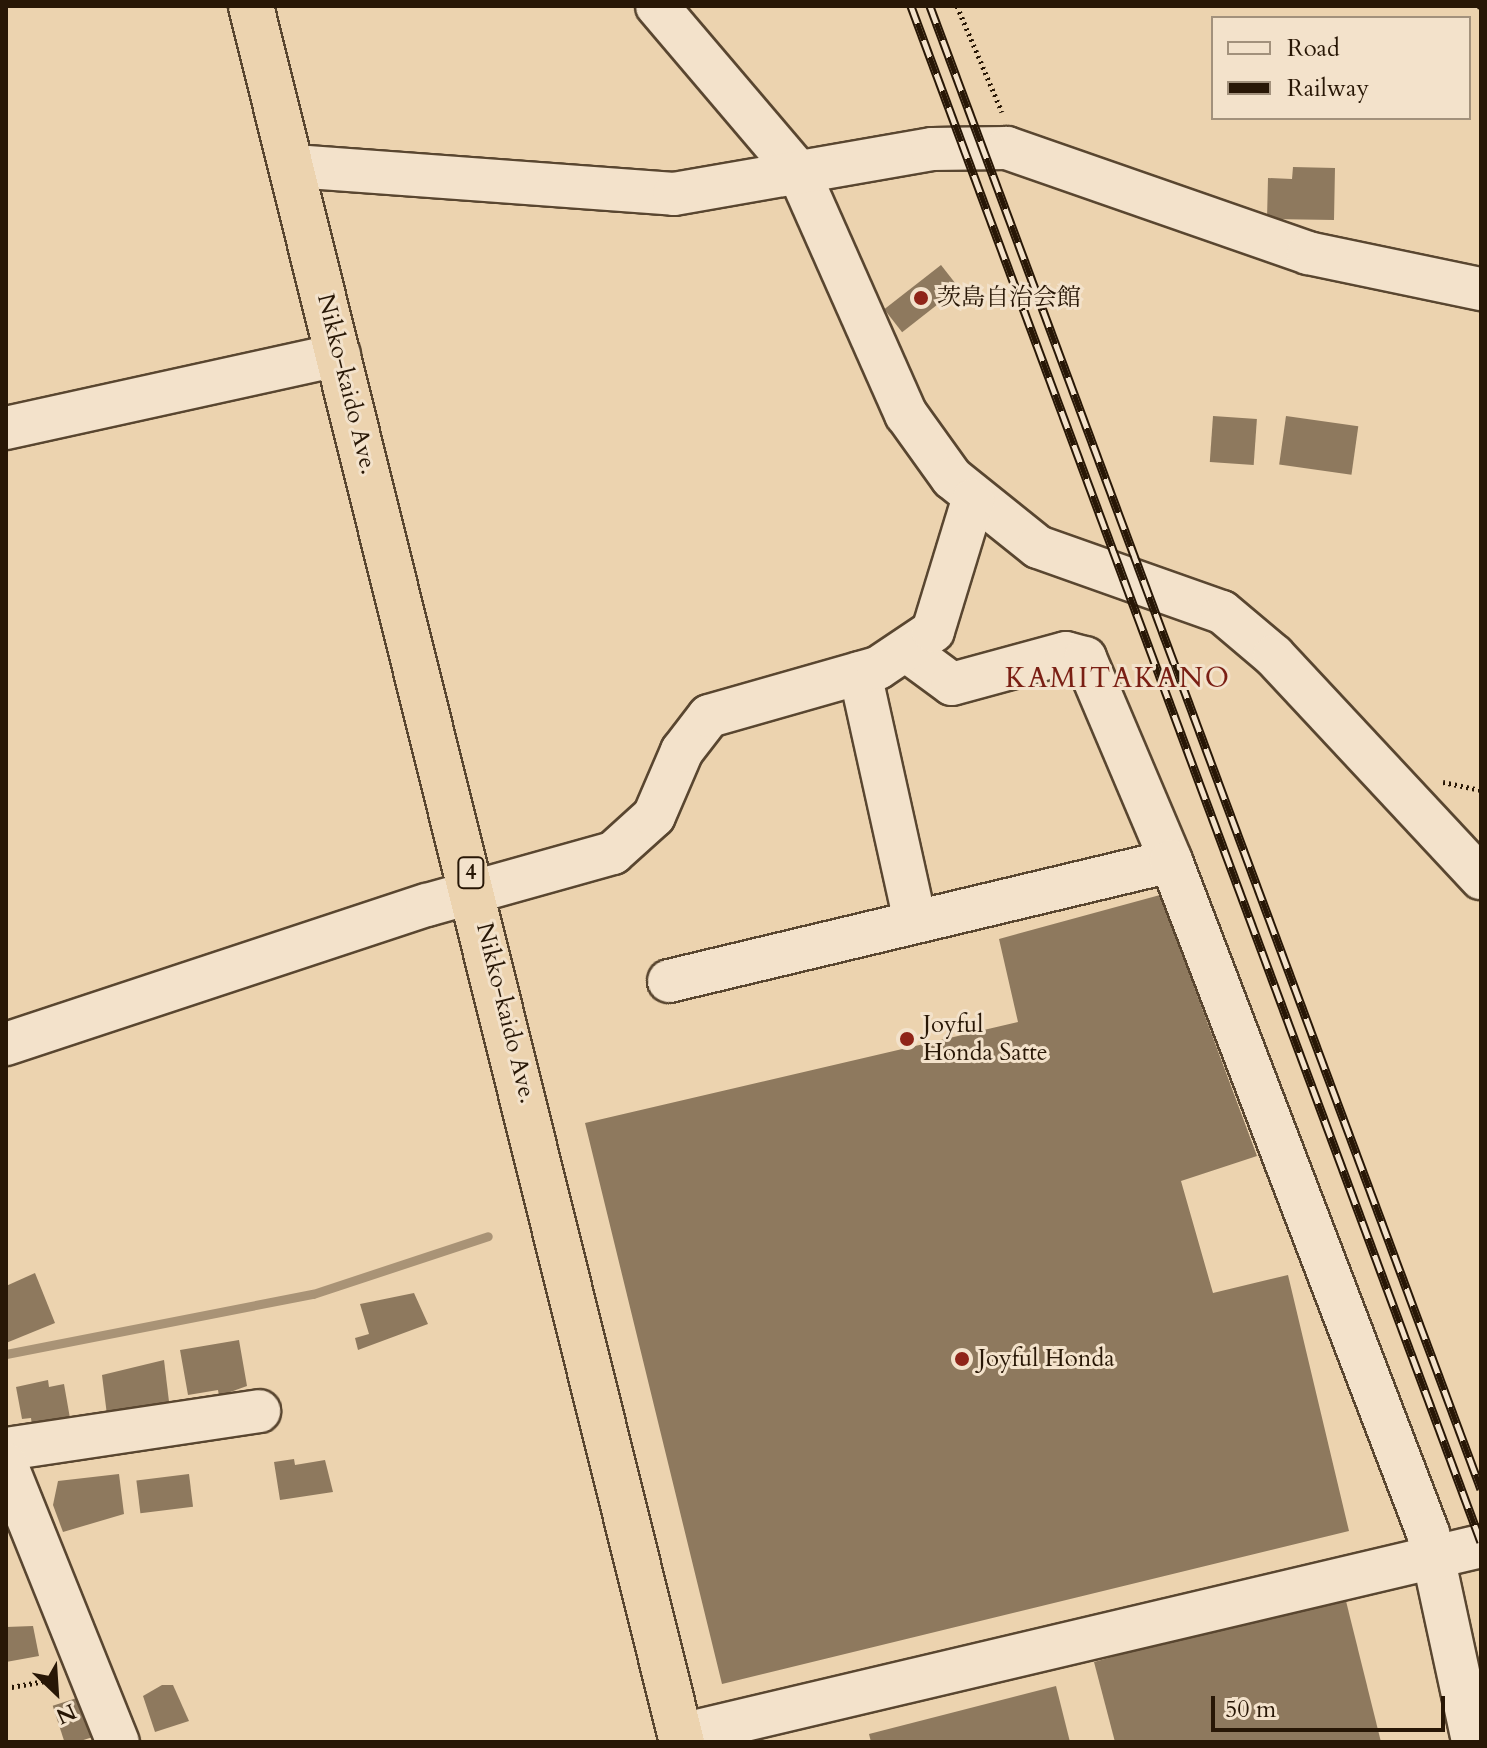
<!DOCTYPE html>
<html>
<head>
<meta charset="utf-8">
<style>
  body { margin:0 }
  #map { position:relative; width:1487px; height:1748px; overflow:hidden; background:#ecd3af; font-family:Cardo,"Noto Serif JP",serif }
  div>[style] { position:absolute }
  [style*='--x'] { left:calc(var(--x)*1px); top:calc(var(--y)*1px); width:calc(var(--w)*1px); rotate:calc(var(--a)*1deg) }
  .stream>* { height:9px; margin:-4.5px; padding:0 4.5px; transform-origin:4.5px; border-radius:4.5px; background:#a99376 }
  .building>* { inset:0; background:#8e795e; transform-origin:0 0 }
  .path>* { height:5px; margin-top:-2.5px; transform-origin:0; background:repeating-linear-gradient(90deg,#281706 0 2px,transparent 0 6px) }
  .roads { filter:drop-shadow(2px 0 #594630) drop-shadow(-2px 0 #594630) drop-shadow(0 2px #594630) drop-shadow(0 -2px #594630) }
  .minor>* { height:42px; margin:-21px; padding:0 21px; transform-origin:21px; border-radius:21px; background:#f3e2cb }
  .highway>* { height:44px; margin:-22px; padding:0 22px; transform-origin:22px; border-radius:22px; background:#ecd3af }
  .rail>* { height:9px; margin-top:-4.5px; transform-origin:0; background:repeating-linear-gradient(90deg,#f3e2cb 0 18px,#281706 0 36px); box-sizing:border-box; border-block:2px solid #281706 }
  .dots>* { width:22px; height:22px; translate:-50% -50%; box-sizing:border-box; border:4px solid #f3e2cb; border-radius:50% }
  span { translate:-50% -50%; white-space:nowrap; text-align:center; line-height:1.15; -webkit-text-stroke:6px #f3e2cb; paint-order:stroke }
  .shield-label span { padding:2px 6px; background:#f3e2cb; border:2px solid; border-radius:6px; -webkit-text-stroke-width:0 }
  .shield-label { font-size:22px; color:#281706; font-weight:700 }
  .poi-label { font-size:24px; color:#281706 }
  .left { translate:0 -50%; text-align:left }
  .street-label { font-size:24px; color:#281706 }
  .quarter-label { font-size:28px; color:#7a1f14; letter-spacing:2px }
  .frame { position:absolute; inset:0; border:8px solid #281706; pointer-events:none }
  .legend { position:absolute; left:1211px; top:16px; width:260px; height:104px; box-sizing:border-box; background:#f3e2cb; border:2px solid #a2917c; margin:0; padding:10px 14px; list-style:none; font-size:24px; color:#281706 }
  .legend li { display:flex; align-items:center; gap:16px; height:40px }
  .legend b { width:40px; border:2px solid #a2917c }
  .north { position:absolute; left:16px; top:1652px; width:80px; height:80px; -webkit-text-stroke:6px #f3e2cb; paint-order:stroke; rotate:155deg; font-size:22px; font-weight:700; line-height:32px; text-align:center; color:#281706 }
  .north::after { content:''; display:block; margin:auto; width:28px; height:36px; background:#281706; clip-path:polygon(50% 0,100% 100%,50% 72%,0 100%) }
  .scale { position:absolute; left:1211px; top:1696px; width:234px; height:36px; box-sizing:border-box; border:4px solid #281706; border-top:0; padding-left:10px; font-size:24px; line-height:28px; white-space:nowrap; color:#281706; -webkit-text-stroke:6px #f3e2cb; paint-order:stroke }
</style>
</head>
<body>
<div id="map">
  <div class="stream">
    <div style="--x:6;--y:1354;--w:313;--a:-11.1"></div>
    <div style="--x:313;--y:1294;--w:184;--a:-18.3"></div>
  </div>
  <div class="building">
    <div style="clip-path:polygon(1293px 167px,1335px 168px,1334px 220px,1267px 219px,1268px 178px,1292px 179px)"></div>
    <div style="left:941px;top:265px;width:29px;height:72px;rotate:52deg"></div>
    <div style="left:1213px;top:416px;width:44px;height:46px;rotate:4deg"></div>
    <div style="left:1286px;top:416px;width:73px;height:49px;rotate:8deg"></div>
    <div style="clip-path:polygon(1160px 895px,1257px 1156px,1181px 1181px,1213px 1293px,1288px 1275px,1349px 1531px,722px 1684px,585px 1123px,1018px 1022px,999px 939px)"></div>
    <div style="clip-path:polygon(35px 1273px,55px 1323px,6px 1343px,6px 1286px)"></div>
    <div style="clip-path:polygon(414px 1293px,428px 1324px,358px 1350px,355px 1338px,369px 1334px,360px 1304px)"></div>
    <div style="clip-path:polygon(239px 1340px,247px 1386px,219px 1396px,218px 1390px,188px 1395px,180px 1350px)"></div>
    <div style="clip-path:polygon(164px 1360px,170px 1410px,107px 1415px,102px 1375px)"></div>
    <div style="clip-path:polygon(48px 1380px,49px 1387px,64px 1384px,71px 1424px,33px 1434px,31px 1418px,22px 1419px,16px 1387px)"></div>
    <div style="clip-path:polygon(294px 1459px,295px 1465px,325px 1460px,333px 1492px,280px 1500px,274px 1462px)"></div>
    <div style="clip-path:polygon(119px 1474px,124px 1514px,63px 1532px,53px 1505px,58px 1481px)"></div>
    <div style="left:189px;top:1474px;width:33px;height:53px;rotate:83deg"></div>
    <div style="clip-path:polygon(1344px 1593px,1381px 1742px,1115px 1742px,1094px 1662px)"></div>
    <div style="clip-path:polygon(33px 1626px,39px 1656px,6px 1662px,6px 1627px)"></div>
    <div style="clip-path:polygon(162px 1685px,173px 1685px,189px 1721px,155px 1732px,143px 1696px)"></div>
    <div style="clip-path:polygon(1056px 1686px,1070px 1742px,871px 1742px,869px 1734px)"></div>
    <div style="left:86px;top:1695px;width:42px;height:35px;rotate:72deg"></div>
  </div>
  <div class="path">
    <div style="--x:957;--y:6;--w:115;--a:67"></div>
    <div style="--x:1478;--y:6;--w:3;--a:18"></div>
    <div style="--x:1443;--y:782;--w:39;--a:12"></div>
    <div style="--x:6;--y:1688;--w:51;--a:-10.2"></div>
  </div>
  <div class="roads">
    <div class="minor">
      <div style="--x:657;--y:6;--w:219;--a:49.6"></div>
      <div style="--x:799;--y:173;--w:264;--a:66.1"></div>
      <div style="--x:906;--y:414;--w:79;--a:54.3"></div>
      <div style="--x:952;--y:478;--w:110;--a:38.7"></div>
      <div style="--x:1038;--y:547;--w:195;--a:19.5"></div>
      <div style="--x:1222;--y:612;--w:68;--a:40.2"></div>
      <div style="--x:1274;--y:656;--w:304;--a:47"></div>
      <div style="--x:294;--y:166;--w:381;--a:4.2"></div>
      <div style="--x:674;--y:194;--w:262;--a:-9.9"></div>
      <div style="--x:932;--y:149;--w:75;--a:-0.8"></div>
      <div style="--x:1007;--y:148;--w:319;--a:19.2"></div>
      <div style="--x:1308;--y:253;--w:177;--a:11.8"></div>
      <div style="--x:6;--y:428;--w:341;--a:-12.4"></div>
      <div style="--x:910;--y:653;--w:52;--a:36.4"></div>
      <div style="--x:952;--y:684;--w:118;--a:-15.2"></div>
      <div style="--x:1066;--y:653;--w:20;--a:15"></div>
      <div style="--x:1085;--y:658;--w:220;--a:67"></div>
      <div style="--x:860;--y:673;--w:250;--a:77.5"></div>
      <div style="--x:669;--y:981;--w:516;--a:-13.44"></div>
      <div style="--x:1171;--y:861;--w:719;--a:69.07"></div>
      <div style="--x:1428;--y:1533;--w:214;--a:77.8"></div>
      <div style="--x:6;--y:1044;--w:443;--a:-18.3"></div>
      <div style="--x:427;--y:905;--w:193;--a:-15.6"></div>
      <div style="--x:613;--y:853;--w:55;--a:-42.1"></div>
      <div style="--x:654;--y:816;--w:71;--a:-66.7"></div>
      <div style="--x:682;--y:751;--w:44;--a:-52.4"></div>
      <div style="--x:709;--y:716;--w:176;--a:-15.9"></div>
      <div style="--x:878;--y:668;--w:66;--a:-33.9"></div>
      <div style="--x:933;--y:631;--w:137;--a:-73"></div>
      <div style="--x:6;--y:1449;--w:256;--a:-8.5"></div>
      <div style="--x:6;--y:1464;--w:300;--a:68.1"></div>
      <div style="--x:681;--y:1735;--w:822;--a:-13.29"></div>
    </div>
    <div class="highway">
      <div style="--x:251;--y:6;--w:1789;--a:76.06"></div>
    </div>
  </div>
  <div class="rail">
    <div style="--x:911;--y:6;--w:1638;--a:69.64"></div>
    <div style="--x:930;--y:6;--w:1582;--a:69.62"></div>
  </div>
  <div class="dots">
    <div style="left:921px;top:298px;background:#8f2418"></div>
    <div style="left:907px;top:1039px;background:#8f2418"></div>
    <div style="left:962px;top:1359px;background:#8f2418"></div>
  </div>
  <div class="shield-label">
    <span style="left:471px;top:873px">4</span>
  </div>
  <div class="poi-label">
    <span class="left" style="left:937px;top:298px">茨島自治会館</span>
    <span class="left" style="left:923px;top:1039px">Joyful<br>Honda Satte</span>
    <span class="left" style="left:978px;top:1359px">Joyful Honda</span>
  </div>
  <div class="street-label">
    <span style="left:347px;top:384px;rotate:76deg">Nikko-kaido Ave.</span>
    <span style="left:506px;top:1013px;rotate:76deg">Nikko-kaido Ave.</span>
  </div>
  <div class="quarter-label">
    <span style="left:1118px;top:678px">KAMITAKANO</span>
  </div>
  <div class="frame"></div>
  <ul class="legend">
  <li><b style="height:10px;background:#f3e2cb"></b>Road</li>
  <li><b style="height:10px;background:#281706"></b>Railway</li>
  </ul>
  <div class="north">N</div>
  <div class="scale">50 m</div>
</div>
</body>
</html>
